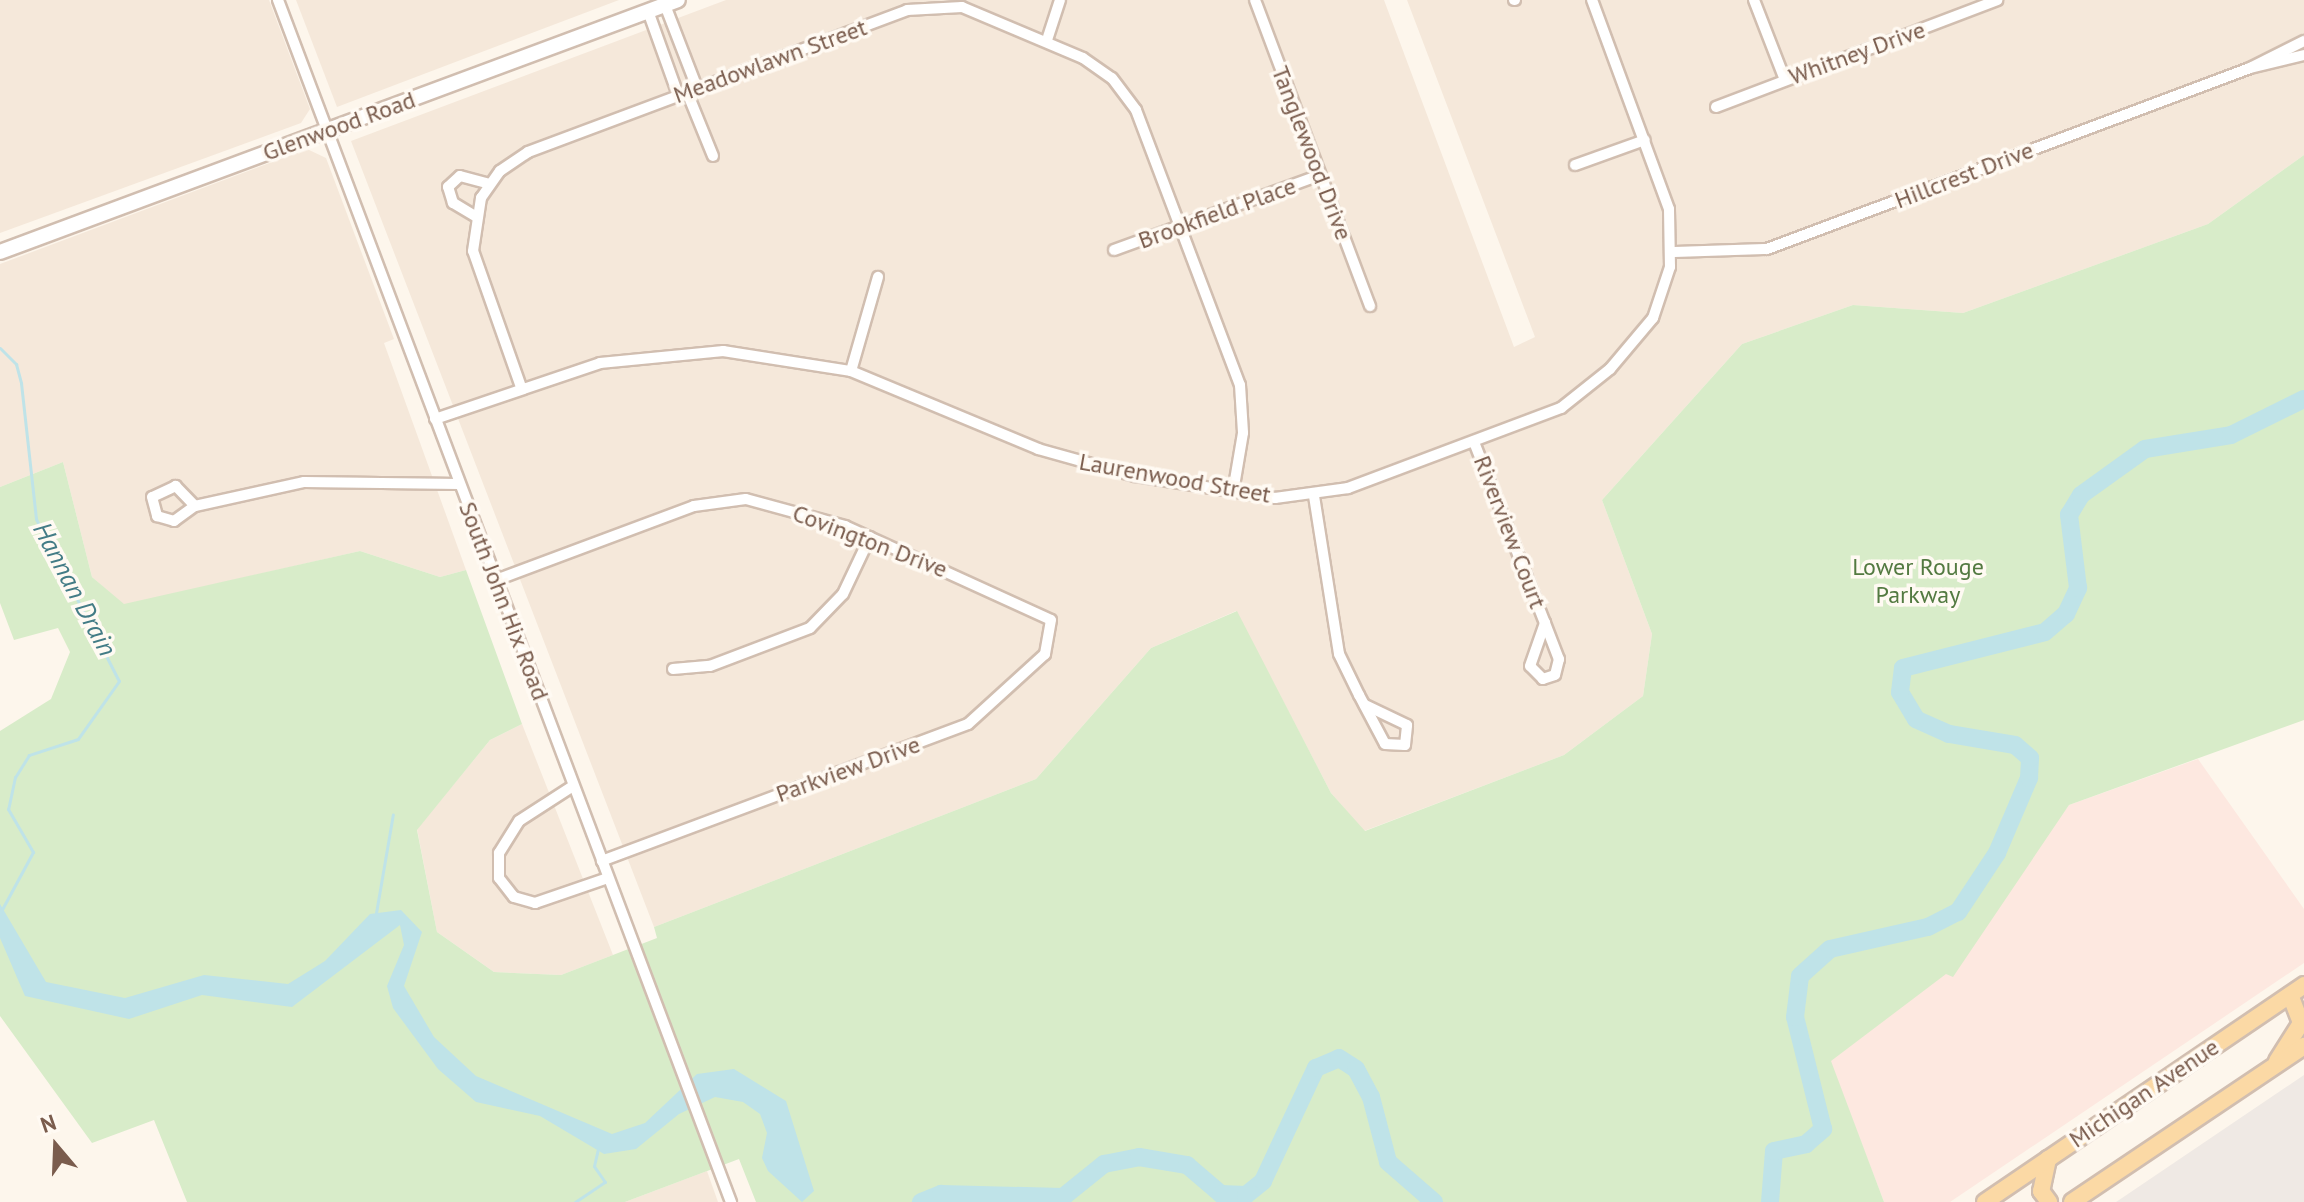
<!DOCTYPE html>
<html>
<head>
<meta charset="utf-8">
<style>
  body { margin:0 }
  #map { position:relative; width:2304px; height:1202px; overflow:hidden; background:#fdf6ec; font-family:"PT Sans",sans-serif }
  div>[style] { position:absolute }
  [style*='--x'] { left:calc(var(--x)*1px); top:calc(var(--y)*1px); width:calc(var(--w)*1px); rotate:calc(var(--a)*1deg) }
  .residential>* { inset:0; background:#f5e8da }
  .commercial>* { inset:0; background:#fde8e0 }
  .industrial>* { inset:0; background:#efe9e4 }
  .green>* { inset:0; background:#d8ecc9 }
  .water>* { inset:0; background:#bfe3e8 }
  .stream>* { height:3px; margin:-1.5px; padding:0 1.5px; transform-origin:1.5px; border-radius:1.5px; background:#bfe3e8 }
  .river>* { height:18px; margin:-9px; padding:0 9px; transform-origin:9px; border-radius:9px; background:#bfe3e8 }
  .roads { filter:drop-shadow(2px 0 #d1beb0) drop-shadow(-2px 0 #d1beb0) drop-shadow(0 2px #d1beb0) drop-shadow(0 -2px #d1beb0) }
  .street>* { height:10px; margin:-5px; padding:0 5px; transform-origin:5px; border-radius:5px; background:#fff }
  .secondary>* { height:14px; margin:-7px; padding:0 7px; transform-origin:7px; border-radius:7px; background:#fff }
  .primary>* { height:16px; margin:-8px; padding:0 8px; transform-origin:8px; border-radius:8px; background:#fbd9a5 }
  span { translate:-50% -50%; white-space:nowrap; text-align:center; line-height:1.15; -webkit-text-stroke:7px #fffaf3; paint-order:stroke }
  .street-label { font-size:24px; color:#7a5c4d }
  .park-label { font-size:24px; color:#537a41 }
  .water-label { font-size:26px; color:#437c86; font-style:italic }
  .north { position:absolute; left:16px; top:1106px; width:80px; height:80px; -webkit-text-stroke:6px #fffaf3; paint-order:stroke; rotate:341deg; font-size:22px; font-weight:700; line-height:32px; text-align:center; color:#7a5c4d }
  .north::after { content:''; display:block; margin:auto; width:28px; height:36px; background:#7a5c4d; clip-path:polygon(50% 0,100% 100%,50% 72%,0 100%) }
</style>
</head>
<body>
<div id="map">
  <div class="residential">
    <div style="clip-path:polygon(0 0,269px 0,310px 109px,301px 123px,0 233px)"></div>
    <div style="clip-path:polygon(296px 0,619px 0,337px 107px)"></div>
    <div style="clip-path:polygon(726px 0,1384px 0,1514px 347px,1535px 337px,1407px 0,2304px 0,2304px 155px,2208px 224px,1963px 313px,1853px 305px,1742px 344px,1602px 500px,1652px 634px,1643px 696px,1564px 755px,1364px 831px,1331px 793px,1236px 611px,1151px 648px,1036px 779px,654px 927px,351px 141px)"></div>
    <div style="clip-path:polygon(307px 149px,326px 158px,394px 339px,384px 343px,466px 570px,440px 577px,360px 551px,124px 605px,92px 577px,63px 462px,0 487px,0 264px)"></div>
    <div style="clip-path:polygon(522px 724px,613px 955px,561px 975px,494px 972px,437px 932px,417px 829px,490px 740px)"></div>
    <div style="clip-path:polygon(707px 1171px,718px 1202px,625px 1202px)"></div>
  </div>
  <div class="commercial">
    <div style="clip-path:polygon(2198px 759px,2304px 909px,2304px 963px,1950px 1202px,1884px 1202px,1830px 1061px,1946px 973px,2069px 805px)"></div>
  </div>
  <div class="industrial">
    <div style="clip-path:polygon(2304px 1075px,2304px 1202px,2116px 1202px,2122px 1198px)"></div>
  </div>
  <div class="green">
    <div style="clip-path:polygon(2304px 155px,2304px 720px,2069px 805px,1953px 977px,1946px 974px,1831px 1061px,1884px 1202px,756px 1202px,739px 1159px,625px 1202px,187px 1202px,154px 1120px,92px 1143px,0 1016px,0 731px,51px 699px,70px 652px,58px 628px,14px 640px,0 603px,0 487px,63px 462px,92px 577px,124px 604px,360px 551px,440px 577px,466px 570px,522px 724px,490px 740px,417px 830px,437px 932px,494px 972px,561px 975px,657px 938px,654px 927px,1036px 779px,1151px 648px,1237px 611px,1331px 793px,1365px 831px,1564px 755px,1643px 696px,1652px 634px,1602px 500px,1742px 344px,1853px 305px,1963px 313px,2208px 224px)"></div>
  </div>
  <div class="water">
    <div style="clip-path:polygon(0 904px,46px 982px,125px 998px,204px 975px,288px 984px,325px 961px,370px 914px,401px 910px,422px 932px,404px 986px,434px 1037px,476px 1076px,612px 1134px,645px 1123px,697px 1074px,734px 1069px,786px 1101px,814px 1191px,802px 1202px,768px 1171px,762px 1158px,767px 1133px,760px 1114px,743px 1102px,715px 1097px,679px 1114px,636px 1149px,604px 1154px,540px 1116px,476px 1102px,438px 1069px,393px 1008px,387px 986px,404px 945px,400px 925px,292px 1007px,202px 995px,129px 1019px,25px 996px,0 938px)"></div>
  </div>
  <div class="stream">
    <div style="--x:0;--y:348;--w:23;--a:45"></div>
    <div style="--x:16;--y:364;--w:20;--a:75"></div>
    <div style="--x:21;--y:383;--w:137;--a:83.7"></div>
    <div style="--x:36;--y:519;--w:182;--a:62.9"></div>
    <div style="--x:119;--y:681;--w:71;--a:125.3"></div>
    <div style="--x:78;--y:739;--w:52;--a:161.9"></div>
    <div style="--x:29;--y:755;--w:26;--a:122"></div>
    <div style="--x:15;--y:777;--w:33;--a:102"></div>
    <div style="--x:8;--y:809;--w:50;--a:59.8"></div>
    <div style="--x:33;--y:852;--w:69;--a:118.4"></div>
    <div style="--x:376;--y:913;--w:100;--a:-80.3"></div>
    <div style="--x:575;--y:1202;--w:36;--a:-34"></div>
    <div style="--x:605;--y:1182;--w:19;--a:-125"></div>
    <div style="--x:594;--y:1166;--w:17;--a:-77"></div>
  </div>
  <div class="river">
    <div style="--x:921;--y:1202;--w:22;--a:-22"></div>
    <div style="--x:941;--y:1194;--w:122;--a:1.4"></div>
    <div style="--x:1063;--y:1197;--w:53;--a:-38.8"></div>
    <div style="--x:1104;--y:1164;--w:36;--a:-11"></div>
    <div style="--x:1139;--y:1157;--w:49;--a:9.5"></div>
    <div style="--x:1187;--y:1165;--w:45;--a:40.5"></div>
    <div style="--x:1221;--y:1194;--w:25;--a:2"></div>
    <div style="--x:1246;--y:1195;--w:22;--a:-39"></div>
    <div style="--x:1263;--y:1181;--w:125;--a:-64.9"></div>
    <div style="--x:1316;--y:1068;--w:25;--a:-23"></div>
    <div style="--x:1339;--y:1058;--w:20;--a:33"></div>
    <div style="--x:1356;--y:1069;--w:32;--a:62"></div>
    <div style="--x:1371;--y:1097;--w:67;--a:75.3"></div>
    <div style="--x:1388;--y:1162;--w:61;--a:41"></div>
    <div style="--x:1770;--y:1202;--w:51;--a:-85.5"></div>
    <div style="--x:1774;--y:1151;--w:33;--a:-12"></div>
    <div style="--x:1806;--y:1144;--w:23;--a:-41"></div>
    <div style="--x:1823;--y:1129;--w:115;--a:-104"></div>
    <div style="--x:1795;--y:1017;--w:41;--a:-83"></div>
    <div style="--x:1800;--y:976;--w:40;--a:-42"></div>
    <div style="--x:1830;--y:949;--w:100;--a:-12.7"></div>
    <div style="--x:1928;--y:927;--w:34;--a:-27"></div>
    <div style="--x:1958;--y:912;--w:71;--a:-56.5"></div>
    <div style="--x:1997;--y:853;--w:82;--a:-66.9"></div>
    <div style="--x:2029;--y:778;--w:20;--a:-87"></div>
    <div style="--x:2030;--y:758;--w:20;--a:-139"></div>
    <div style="--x:2015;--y:745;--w:67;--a:-170.5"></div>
    <div style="--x:1949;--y:734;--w:36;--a:-156"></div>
    <div style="--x:1916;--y:719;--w:31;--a:-121"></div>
    <div style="--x:1900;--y:692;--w:24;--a:-83"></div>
    <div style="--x:1903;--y:668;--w:146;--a:-14.2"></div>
    <div style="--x:2045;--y:632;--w:28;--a:-41"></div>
    <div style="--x:2066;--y:614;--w:29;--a:-65"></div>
    <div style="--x:2078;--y:588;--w:74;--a:-97"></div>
    <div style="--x:2069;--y:515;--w:23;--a:-59"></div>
    <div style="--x:2081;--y:495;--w:79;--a:-35.7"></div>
    <div style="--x:2145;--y:449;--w:87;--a:-9.2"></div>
    <div style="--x:2231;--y:435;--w:81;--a:-26.3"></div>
  </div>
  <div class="roads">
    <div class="street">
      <div style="--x:278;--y:0;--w:1285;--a:69.35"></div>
      <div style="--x:1255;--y:0;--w:327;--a:69.4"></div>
      <div style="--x:1514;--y:0;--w:1;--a:0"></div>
      <div style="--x:1754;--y:0;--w:86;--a:68.8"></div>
      <div style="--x:665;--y:5;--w:89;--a:68.9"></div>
      <div style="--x:648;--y:11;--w:89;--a:70.3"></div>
      <div style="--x:1047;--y:40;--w:42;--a:-72"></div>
      <div style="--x:2252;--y:67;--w:58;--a:-26.6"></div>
      <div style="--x:687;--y:92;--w:69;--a:67.9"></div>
      <div style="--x:1716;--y:107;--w:301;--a:-20.8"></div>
      <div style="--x:1575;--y:165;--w:74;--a:-19.7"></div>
      <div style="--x:475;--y:216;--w:26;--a:-149"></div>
      <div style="--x:453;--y:203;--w:17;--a:-107"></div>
      <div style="--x:448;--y:187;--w:16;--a:-43"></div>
      <div style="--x:460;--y:176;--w:30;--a:15"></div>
      <div style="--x:1114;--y:250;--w:219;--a:-20"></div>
      <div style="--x:1672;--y:252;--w:95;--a:-1.8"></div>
      <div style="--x:1767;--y:249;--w:516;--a:-20.54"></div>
      <div style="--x:2250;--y:68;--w:56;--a:-13.5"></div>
      <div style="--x:851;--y:371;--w:98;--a:-74"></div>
      <div style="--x:521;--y:387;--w:144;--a:-109.4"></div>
      <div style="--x:473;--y:251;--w:54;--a:-81.4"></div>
      <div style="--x:481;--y:198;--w:33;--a:-55"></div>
      <div style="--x:500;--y:171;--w:34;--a:-34"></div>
      <div style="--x:528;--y:152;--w:405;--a:-20.5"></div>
      <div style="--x:907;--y:10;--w:55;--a:-3.1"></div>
      <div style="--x:962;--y:7;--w:131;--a:22.9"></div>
      <div style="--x:1083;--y:58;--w:35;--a:35"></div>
      <div style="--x:1112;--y:78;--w:40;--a:53"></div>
      <div style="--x:1136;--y:110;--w:294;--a:69.3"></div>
      <div style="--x:1240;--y:385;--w:48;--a:86.4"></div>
      <div style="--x:1243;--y:433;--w:60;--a:99.6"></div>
      <div style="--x:435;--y:419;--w:174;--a:-18.7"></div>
      <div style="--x:600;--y:363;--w:124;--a:-5.6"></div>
      <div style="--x:723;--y:351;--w:130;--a:8.9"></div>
      <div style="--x:851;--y:371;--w:203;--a:22.6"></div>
      <div style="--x:1038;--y:449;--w:101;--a:15.6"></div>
      <div style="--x:1135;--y:476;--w:142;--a:8.9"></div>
      <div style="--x:1275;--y:498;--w:74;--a:-7.8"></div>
      <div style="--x:1348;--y:488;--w:228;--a:-20.6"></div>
      <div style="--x:1561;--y:408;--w:63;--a:-38.5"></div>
      <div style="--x:1610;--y:369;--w:67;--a:-49.9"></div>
      <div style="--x:1653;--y:318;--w:54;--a:-71.6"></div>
      <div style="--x:1670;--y:267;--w:58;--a:-91"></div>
      <div style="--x:1669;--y:209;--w:223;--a:-110.2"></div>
      <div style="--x:1474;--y:442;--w:194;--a:68.6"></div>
      <div style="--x:1545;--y:623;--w:39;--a:69"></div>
      <div style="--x:1559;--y:659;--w:16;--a:104"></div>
      <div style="--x:1555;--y:675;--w:13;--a:162"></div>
      <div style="--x:1543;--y:679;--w:18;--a:-135"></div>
      <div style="--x:1530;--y:666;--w:46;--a:-70.8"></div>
      <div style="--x:1314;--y:496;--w:160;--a:81"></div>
      <div style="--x:1339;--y:654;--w:46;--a:64"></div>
      <div style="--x:1359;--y:695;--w:55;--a:62"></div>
      <div style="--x:1385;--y:744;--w:20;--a:3"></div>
      <div style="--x:1405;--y:745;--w:20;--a:-84"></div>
      <div style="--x:1407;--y:725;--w:47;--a:-154.5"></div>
      <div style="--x:195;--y:506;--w:28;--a:-134"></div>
      <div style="--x:176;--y:486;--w:26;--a:155"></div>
      <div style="--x:152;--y:497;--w:20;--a:75"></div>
      <div style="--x:157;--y:516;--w:18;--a:16"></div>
      <div style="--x:174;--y:521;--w:26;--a:-36"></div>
      <div style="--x:195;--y:506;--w:112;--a:-12.4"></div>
      <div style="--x:304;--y:482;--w:155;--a:0.7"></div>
      <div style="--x:496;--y:580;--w:211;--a:-20.5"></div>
      <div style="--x:694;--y:506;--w:52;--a:-7.7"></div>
      <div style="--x:746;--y:499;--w:103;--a:15.3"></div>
      <div style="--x:845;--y:526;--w:226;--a:24.5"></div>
      <div style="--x:1051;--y:620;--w:35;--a:100"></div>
      <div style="--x:1045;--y:654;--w:104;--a:137.7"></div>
      <div style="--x:968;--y:724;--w:391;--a:159.5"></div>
      <div style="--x:673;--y:669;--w:37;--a:-5"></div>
      <div style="--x:710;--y:666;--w:107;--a:-20.8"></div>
      <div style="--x:810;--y:628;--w:47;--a:-45.9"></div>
      <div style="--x:843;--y:594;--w:63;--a:-64.7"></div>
      <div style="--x:573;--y:786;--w:64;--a:147.1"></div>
      <div style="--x:519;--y:821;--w:38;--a:122"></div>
      <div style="--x:499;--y:853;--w:25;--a:90"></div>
      <div style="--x:499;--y:878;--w:24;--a:52"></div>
      <div style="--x:514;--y:897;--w:22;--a:16"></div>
      <div style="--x:535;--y:903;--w:77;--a:-18.9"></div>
    </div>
    <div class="secondary">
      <div style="--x:0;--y:252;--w:723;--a:-20.39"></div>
    </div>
    <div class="primary">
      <div style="--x:2277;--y:1061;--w:45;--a:-57.7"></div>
      <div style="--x:2301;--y:1023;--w:30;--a:-111"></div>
      <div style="--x:2048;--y:1159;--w:33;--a:102"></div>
      <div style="--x:2041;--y:1191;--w:14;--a:54"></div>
      <div style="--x:1985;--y:1202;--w:386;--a:-34.2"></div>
      <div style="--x:2072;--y:1202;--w:280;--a:-33.9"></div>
    </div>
  </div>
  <div class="street-label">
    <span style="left:1857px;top:53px;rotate:-20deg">Whitney Drive</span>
    <span style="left:770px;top:61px;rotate:-20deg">Meadowlawn Street</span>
    <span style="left:339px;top:126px;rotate:-20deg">Glenwood Road</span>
    <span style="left:1312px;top:153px;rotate:69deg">Tanglewood Drive</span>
    <span style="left:1964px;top:175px;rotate:-21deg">Hillcrest Drive</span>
    <span style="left:1217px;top:213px;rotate:-20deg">Brookfield Place</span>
    <span style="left:1175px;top:478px;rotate:10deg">Laurenwood Street</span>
    <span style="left:1510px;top:532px;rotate:69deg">Riverview Court</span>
    <span style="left:870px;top:541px;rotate:21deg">Covington Drive</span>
    <span style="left:504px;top:601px;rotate:69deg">South John Hix Road</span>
    <span style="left:848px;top:769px;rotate:-20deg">Parkview Drive</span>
    <span style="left:2144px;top:1093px;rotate:-34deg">Michigan Avenue</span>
  </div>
  <div class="park-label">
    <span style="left:1918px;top:581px">Lower Rouge<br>Parkway</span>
  </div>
  <div class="water-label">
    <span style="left:75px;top:589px;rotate:62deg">Hannan Drain</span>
  </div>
  <div class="north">N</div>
</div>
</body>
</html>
